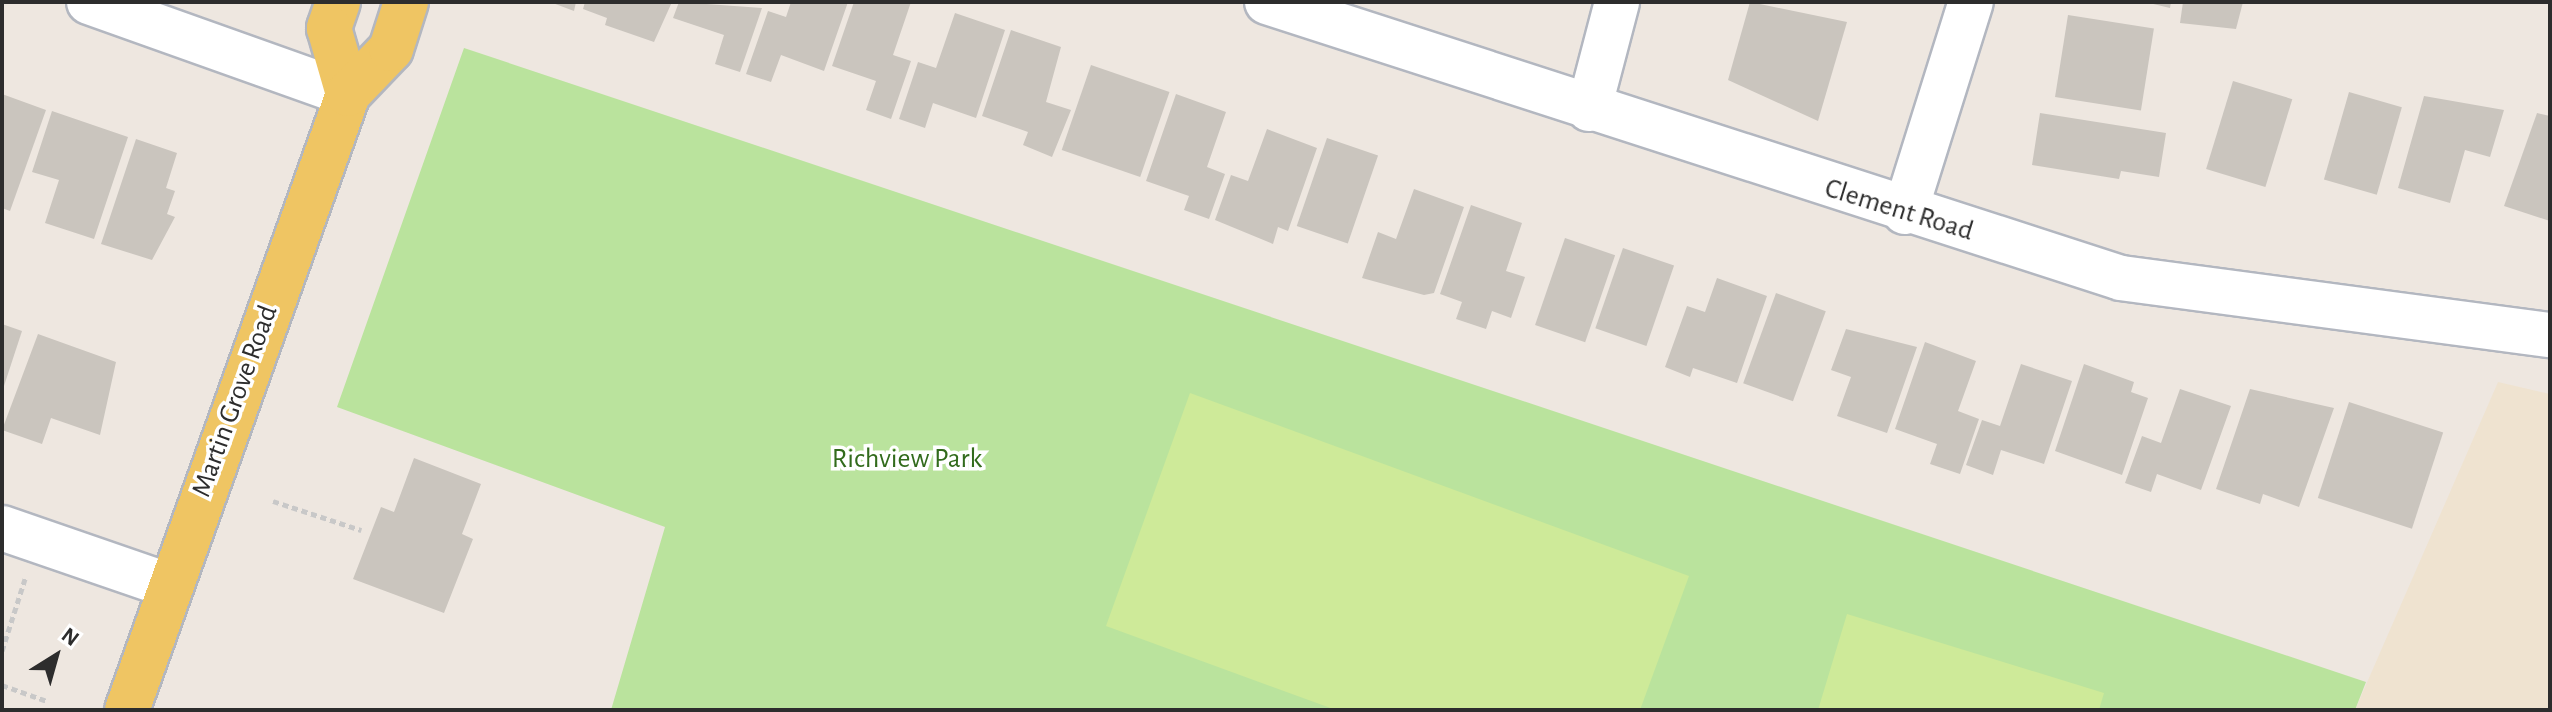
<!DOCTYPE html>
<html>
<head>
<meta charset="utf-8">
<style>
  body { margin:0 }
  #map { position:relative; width:2552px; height:712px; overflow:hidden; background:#eee7e0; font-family:"Alegreya Sans",sans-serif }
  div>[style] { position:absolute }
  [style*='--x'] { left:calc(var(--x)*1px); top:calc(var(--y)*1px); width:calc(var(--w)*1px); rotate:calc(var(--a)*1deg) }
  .education>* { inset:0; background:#efe3d0 }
  .green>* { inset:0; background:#bae39d }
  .pitch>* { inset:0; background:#ceea99 }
  .building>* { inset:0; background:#cac5be; transform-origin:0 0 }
  .path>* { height:5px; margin-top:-2.5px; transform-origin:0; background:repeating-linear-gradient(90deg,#c8c8c8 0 6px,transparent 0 10px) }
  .roads { filter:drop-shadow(2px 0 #b3b7c0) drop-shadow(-2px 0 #b3b7c0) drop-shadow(0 2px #b3b7c0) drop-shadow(0 -2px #b3b7c0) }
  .minor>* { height:44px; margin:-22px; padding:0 22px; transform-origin:22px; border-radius:22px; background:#fff }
  .major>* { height:44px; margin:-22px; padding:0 22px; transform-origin:22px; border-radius:22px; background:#efc563 }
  span { translate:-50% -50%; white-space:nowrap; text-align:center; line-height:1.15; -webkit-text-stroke:7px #fff; paint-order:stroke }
  .street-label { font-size:28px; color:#2d2d2d }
  .park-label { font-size:28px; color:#326b1c }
  .frame { position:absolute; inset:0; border:4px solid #2d2d2d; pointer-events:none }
  .north { position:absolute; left:16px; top:616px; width:80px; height:80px; -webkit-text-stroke:6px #fff; paint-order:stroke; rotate:37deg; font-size:22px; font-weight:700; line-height:32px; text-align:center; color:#2d2d2d }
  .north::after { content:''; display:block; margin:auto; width:28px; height:36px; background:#2d2d2d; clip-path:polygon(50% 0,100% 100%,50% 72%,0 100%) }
</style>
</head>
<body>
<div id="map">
  <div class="education">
    <div style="clip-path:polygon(2498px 382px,2550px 394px,2550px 710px,2355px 710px)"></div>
  </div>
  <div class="green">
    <div style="clip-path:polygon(464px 48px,2366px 682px,2355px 710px,611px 710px,665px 527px,337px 407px)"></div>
  </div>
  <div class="pitch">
    <div style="clip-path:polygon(1190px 393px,1689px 576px,1640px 710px,1336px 710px,1106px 626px)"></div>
    <div style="clip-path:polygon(1847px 614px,2104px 693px,2099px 710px,1818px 710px)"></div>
  </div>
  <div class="building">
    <div style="clip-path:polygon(550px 2px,576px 2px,574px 11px)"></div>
    <div style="clip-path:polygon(585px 2px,672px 2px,654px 42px,605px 25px,607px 18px,583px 9px)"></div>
    <div style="clip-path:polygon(679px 2px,762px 8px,740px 72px,715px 64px,724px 35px,673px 18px)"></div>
    <div style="clip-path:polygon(791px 2px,848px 2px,824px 71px,781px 55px,771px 82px,746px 74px,768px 11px,786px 17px)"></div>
    <div style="clip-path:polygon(854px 2px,911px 2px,893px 55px,911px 61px,891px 119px,866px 110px,876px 81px,832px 66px)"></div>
    <div style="clip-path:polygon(1750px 2px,1847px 22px,1818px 121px,1728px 80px)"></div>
    <div style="clip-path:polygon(2145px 2px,2171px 2px,2170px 8px)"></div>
    <div style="clip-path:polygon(2183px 2px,2243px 2px,2236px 29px,2180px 23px)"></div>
    <div style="clip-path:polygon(955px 13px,1005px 30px,976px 118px,933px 103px,925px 128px,899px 119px,918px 62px,936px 68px)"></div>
    <div style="left:2068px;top:15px;width:87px;height:83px;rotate:9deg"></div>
    <div style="clip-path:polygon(1011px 30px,1061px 47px,1046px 102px,1071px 110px,1052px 157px,1023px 145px,1028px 132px,982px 116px)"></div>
    <div style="left:1091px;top:65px;width:83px;height:90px;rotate:19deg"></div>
    <div style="left:2233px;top:81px;width:62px;height:92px;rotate:17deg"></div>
    <div style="left:2349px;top:92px;width:55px;height:91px;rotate:16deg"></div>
    <div style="clip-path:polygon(2px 94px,46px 110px,10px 211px,2px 208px)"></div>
    <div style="clip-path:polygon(1176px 94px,1226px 112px,1207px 167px,1225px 174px,1209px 219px,1184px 210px,1189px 196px,1146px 181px)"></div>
    <div style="clip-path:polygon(2424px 96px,2504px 110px,2490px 157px,2465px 150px,2450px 203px,2398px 188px)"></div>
    <div style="clip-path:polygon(52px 111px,128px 137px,94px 239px,45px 223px,59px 180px,32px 172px)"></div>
    <div style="clip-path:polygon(2040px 113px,2166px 133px,2159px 177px,2121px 171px,2119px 179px,2032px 165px)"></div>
    <div style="clip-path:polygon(2537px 113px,2550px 116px,2550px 221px,2504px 206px)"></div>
    <div style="clip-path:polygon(1267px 129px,1317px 148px,1288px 231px,1278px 227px,1273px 244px,1215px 220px,1231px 175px,1248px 181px)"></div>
    <div style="left:1327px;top:138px;width:54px;height:93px;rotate:19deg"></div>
    <div style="clip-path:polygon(136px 139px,177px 153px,166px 188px,175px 191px,167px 214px,175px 217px,152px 260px,101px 244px)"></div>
    <div style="clip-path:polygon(1414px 189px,1464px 207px,1434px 293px,1424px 295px,1362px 278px,1378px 232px,1396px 239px)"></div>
    <div style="clip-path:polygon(1471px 205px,1522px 223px,1506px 271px,1525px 277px,1511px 318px,1492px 311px,1486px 329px,1456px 319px,1462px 302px,1440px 294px)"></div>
    <div style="left:1565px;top:238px;width:53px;height:92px;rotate:19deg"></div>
    <div style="left:1623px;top:248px;width:54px;height:85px;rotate:19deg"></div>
    <div style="clip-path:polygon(1717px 278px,1767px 296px,1737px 383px,1693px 368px,1690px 377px,1665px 367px,1687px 306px,1705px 312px)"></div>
    <div style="left:1776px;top:293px;width:53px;height:96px;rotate:20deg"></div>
    <div style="clip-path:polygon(2px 324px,22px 331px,3px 389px,2px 389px)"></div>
    <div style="clip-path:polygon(1846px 329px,1917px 347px,1887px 433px,1837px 416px,1851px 377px,1831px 370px)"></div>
    <div style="clip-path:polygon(38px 334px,116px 362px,100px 435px,51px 418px,42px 444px,2px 430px)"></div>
    <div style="clip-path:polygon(1925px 342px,1976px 361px,1958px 411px,1979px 419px,1960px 474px,1930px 464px,1937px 444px,1895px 429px)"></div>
    <div style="clip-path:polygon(2021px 364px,2072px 381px,2044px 464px,2001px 450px,1993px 475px,1966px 465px,1982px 420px,2000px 426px)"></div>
    <div style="clip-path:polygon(2084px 364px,2134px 382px,2131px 392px,2148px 398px,2122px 475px,2055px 451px)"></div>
    <div style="clip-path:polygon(2180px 389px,2231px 406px,2201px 490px,2157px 474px,2151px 492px,2125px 483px,2142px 436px,2161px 443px)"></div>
    <div style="clip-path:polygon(2250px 389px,2334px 408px,2299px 507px,2263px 494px,2260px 504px,2216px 489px)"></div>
    <div style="left:2349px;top:402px;width:99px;height:101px;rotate:18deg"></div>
    <div style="clip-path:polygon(414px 458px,481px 484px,462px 534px,473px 539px,444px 613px,353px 579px,381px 507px,394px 512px)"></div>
  </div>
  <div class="path">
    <div style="--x:273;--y:501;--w:93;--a:18.2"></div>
    <div style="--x:2;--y:651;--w:76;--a:-72.3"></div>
    <div style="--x:2;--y:685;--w:48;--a:19.6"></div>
  </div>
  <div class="roads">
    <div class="minor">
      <div style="--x:89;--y:2;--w:275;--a:19.6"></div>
      <div style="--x:1267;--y:2;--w:897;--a:17.91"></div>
      <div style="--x:2121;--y:278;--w:433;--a:7.6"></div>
      <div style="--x:1589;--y:109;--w:111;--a:-75.3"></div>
      <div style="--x:1905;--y:212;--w:220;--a:-72.6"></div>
      <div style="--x:2;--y:528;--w:176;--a:19"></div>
    </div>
    <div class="major">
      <div style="--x:338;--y:2;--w:28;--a:109"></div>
      <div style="--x:329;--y:28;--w:69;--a:73.9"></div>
      <div style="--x:127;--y:710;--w:654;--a:-70.26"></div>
      <div style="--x:348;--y:94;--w:62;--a:-46.3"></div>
      <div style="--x:391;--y:49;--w:49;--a:-72.3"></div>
    </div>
  </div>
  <div class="street-label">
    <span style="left:1899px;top:210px;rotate:17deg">Clement Road</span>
    <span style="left:235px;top:401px;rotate:-70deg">Martin Grove Road</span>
  </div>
  <div class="park-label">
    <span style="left:907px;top:459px">Richview Park</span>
  </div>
  <div class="frame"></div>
  <div class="north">N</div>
</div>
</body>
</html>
